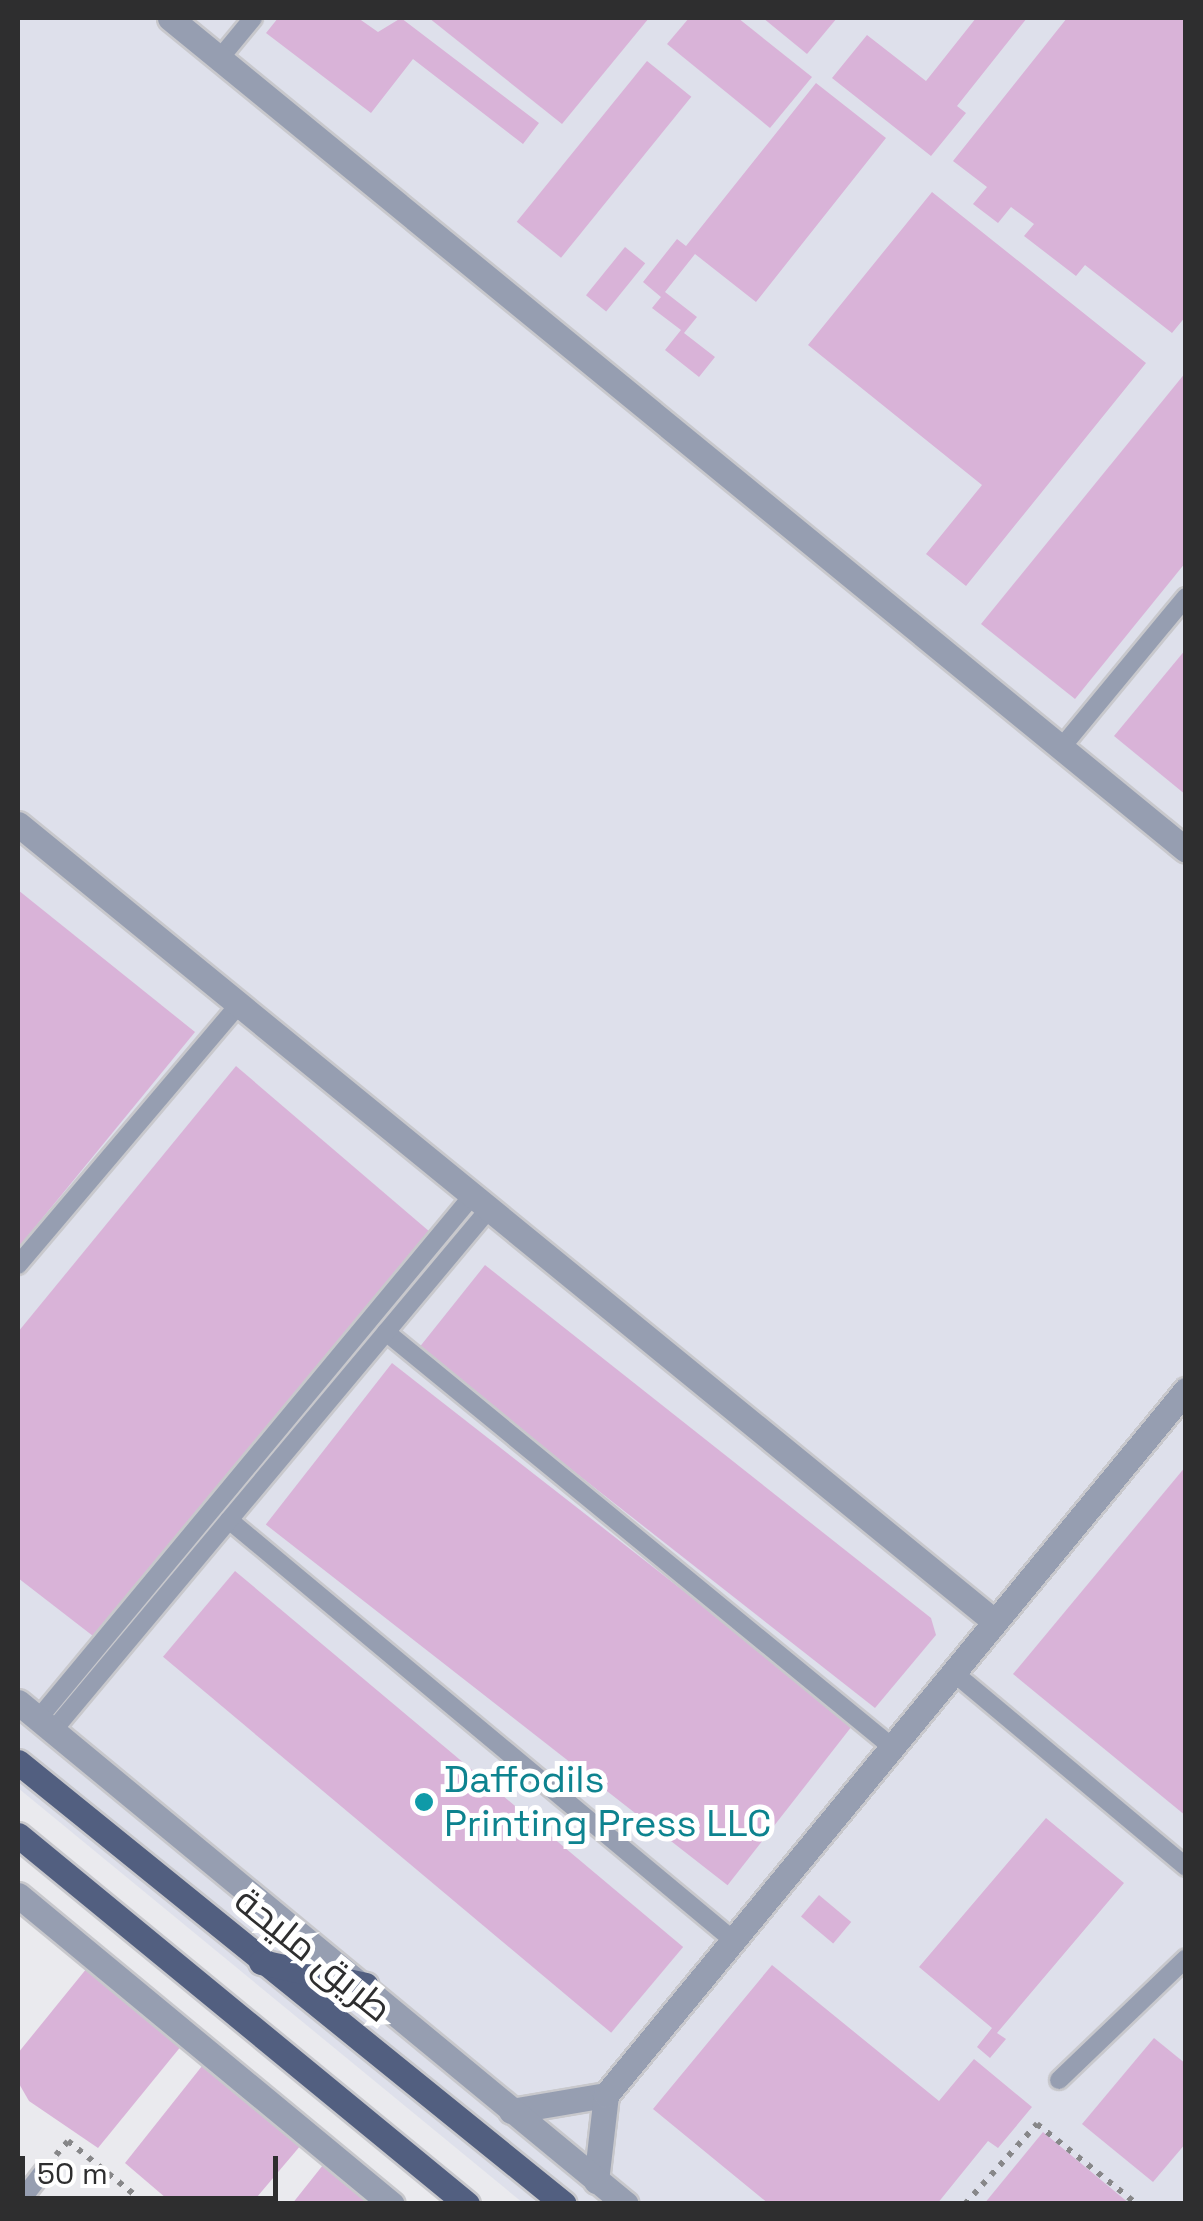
<!DOCTYPE html>
<html>
<head>
<meta charset="utf-8">
<style>
  body { margin:0 }
  #map { position:relative; width:1203px; height:2221px; overflow:hidden; background:#eaeaee; font-family:"Space Grotesk",Cairo,sans-serif }
  div>[style] { position:absolute }
  [style*='--x'] { left:calc(var(--x)*1px); top:calc(var(--y)*1px); width:calc(var(--w)*1px); rotate:calc(var(--a)*1deg) }
  .built>* { inset:0; background:#dee0eb }
  .building>* { inset:0; background:#d9b3d8; transform-origin:0 0 }
  .path>* { height:6px; margin-top:-3px; transform-origin:0; background:repeating-linear-gradient(90deg,#878789 0 5px,transparent 0 13px) }
  .roads { filter:drop-shadow(2px 0 #c8c8cc) drop-shadow(-2px 0 #c8c8cc) drop-shadow(0 2px #c8c8cc) drop-shadow(0 -2px #c8c8cc) }
  .service>* { height:18px; margin:-9px; padding:0 9px; transform-origin:9px; border-radius:9px; background:#969eb1 }
  .minor>* { height:25px; margin:-12.5px; padding:0 12.5px; transform-origin:12.5px; border-radius:12.5px; background:#969eb1 }
  .tertiary>* { height:25px; margin:-12.5px; padding:0 12.5px; transform-origin:12.5px; border-radius:12.5px; background:#969eb1 }
  .primary>* { height:25px; margin:-12.5px; padding:0 12.5px; transform-origin:12.5px; border-radius:12.5px; background:#525f80 }
  .dots>* { width:28px; height:28px; translate:-50% -50%; box-sizing:border-box; border:5px solid #fff; border-radius:50% }
  span { translate:-50% -50%; white-space:nowrap; text-align:center; line-height:1.15; -webkit-text-stroke:10px #fff; paint-order:stroke }
  .culture-label { font-size:38px; color:#0d838f }
  .left { translate:0 -50%; text-align:left }
  .street-label { font-size:38px; color:#2e2e2f }
  .frame { position:absolute; inset:0; border:20px solid #2e2e2f; pointer-events:none }
  .scale { position:absolute; left:20px; top:2156px; width:258px; height:45px; box-sizing:border-box; border:5px solid #2e2e2f; border-top:0; padding-left:12px; font-size:30px; line-height:35px; white-space:nowrap; color:#2e2e2f; -webkit-text-stroke:8px #fff; paint-order:stroke }
</style>
</head>
<body>
<div id="map">
  <div class="built">
    <div style="clip-path:polygon(18px 18px,1185px 18px,1185px 2203px,523px 2203px,18px 1788px)"></div>
  </div>
  <div class="building">
    <div style="clip-path:polygon(278px 18px,358px 18px,378px 32px,401px 18px,539px 123px,523px 144px,413px 59px,371px 113px,266px 33px)"></div>
    <div style="clip-path:polygon(429px 18px,649px 18px,562px 124px)"></div>
    <div style="clip-path:polygon(689px 18px,738px 18px,812px 77px,770px 128px,667px 44px)"></div>
    <div style="clip-path:polygon(763px 18px,837px 18px,807px 54px)"></div>
    <div style="clip-path:polygon(976px 18px,1027px 18px,957px 106px,966px 113px,931px 156px,832px 78px,867px 35px,926px 81px)"></div>
    <div style="clip-path:polygon(1067px 18px,1186px 18px,1186px 316px,1172px 333px,1085px 265px,1076px 276px,1024px 236px,1034px 224px,1011px 207px,998px 223px,973px 204px,987px 187px,953px 161px)"></div>
    <div style="left:647px;top:61px;width:57px;height:207px;rotate:39deg"></div>
    <div style="clip-path:polygon(816px 83px,886px 138px,756px 302px,695px 254px,665px 292px,697px 317px,684px 333px,715px 357px,699px 377px,665px 350px,681px 330px,652px 308px,661px 297px,643px 282px,677px 239px,686px 246px)"></div>
    <div style="clip-path:polygon(932px 192px,1146px 363px,966px 586px,926px 554px,982px 485px,808px 345px)"></div>
    <div style="left:625px;top:247px;width:26px;height:62px;rotate:39deg"></div>
    <div style="clip-path:polygon(1186px 372px,1186px 562px,1075px 699px,981px 624px)"></div>
    <div style="clip-path:polygon(1186px 649px,1186px 795px,1114px 736px)"></div>
    <div style="clip-path:polygon(18px 890px,195px 1032px,18px 1248px)"></div>
    <div style="clip-path:polygon(236px 1066px,430px 1232px,93px 1636px,18px 1578px,18px 1332px)"></div>
    <div style="clip-path:polygon(485px 1265px,931px 1618px,936px 1635px,875px 1708px,418px 1349px)"></div>
    <div style="left:392px;top:1363px;width:586px;height:205px;rotate:38deg"></div>
    <div style="clip-path:polygon(1186px 1466px,1186px 1816px,1013px 1674px)"></div>
    <div style="left:235px;top:1571px;width:585px;height:112px;rotate:40deg"></div>
    <div style="clip-path:polygon(1046px 1818px,1124px 1883px,997px 2033px,1006px 2039px,990px 2058px,977px 2047px,992px 2028px,919px 1967px)"></div>
    <div style="left:819px;top:1895px;width:42px;height:28px;rotate:40deg"></div>
    <div style="clip-path:polygon(772px 1965px,939px 2101px,974px 2059px,1032px 2107px,998px 2148px,988px 2141px,937px 2204px,769px 2204px,653px 2109px)"></div>
    <div style="clip-path:polygon(87px 1968px,182px 2045px,98px 2148px,29px 2101px,18px 2082px,18px 2053px)"></div>
    <div style="clip-path:polygon(1154px 2038px,1186px 2064px,1186px 2143px,1153px 2182px,1082px 2124px)"></div>
    <div style="clip-path:polygon(206px 2061px,301px 2145px,251px 2204px,173px 2204px,125px 2163px)"></div>
    <div style="clip-path:polygon(1043px 2132px,1130px 2204px,984px 2204px)"></div>
    <div style="clip-path:polygon(323px 2165px,370px 2204px,292px 2204px)"></div>
  </div>
  <div class="path">
    <div style="--x:56;--y:2155;--w:18;--a:-49"></div>
    <div style="--x:68;--y:2141;--w:100;--a:38.9"></div>
    <div style="--x:965;--y:2204;--w:108;--a:-48"></div>
    <div style="--x:1037;--y:2124;--w:128;--a:38.7"></div>
  </div>
  <div class="roads">
    <div class="service">
      <div style="--x:220;--y:58;--w:52;--a:-50.5"></div>
      <div style="--x:1061;--y:748;--w:196;--a:-50.4"></div>
      <div style="--x:18;--y:1265;--w:342;--a:-49.7"></div>
      <div style="--x:386;--y:1332;--w:654;--a:39.36"></div>
      <div style="--x:229;--y:1520;--w:656;--a:39.81"></div>
      <div style="--x:953;--y:1672;--w:304;--a:39.9"></div>
      <div style="--x:38;--y:1719;--w:681;--a:-50.3"></div>
      <div style="--x:51;--y:1733;--w:683;--a:-50.11"></div>
      <div style="--x:1059;--y:2080;--w:176;--a:-43.8"></div>
      <div style="--x:18;--y:2204;--w:41;--a:-52"></div>
    </div>
    <div class="minor">
      <div style="--x:170;--y:18;--w:1313;--a:39.31"></div>
      <div style="--x:18;--y:824;--w:1261;--a:39.24"></div>
      <div style="--x:511;--y:2111;--w:96;--a:-9.6"></div>
      <div style="--x:596;--y:2181;--w:87;--a:-83.4"></div>
      <div style="--x:606;--y:2095;--w:913;--a:-50.56"></div>
    </div>
    <div class="tertiary">
      <div style="--x:18;--y:1702;--w:788;--a:39.55"></div>
      <div style="--x:18;--y:1895;--w:485;--a:39.6"></div>
    </div>
    <div class="primary">
      <div style="--x:18;--y:1762;--w:702;--a:38.99"></div>
      <div style="--x:18;--y:1835;--w:581;--a:39.41"></div>
      <div style="--x:261;--y:1962;--w:107;--a:12.4"></div>
    </div>
  </div>
  <div class="dots">
    <div style="left:424px;top:1802px;background:#0f9aa8"></div>
  </div>
  <div class="culture-label">
    <span class="left" style="left:444px;top:1802px">Daffodils<br>Printing Press LLC</span>
  </div>
  <div class="street-label">
    <span style="left:313px;top:1955px;rotate:39deg">طريق مليحة</span>
  </div>
  <div class="frame"></div>
  <div class="scale">50 m</div>
</div>
</body>
</html>
